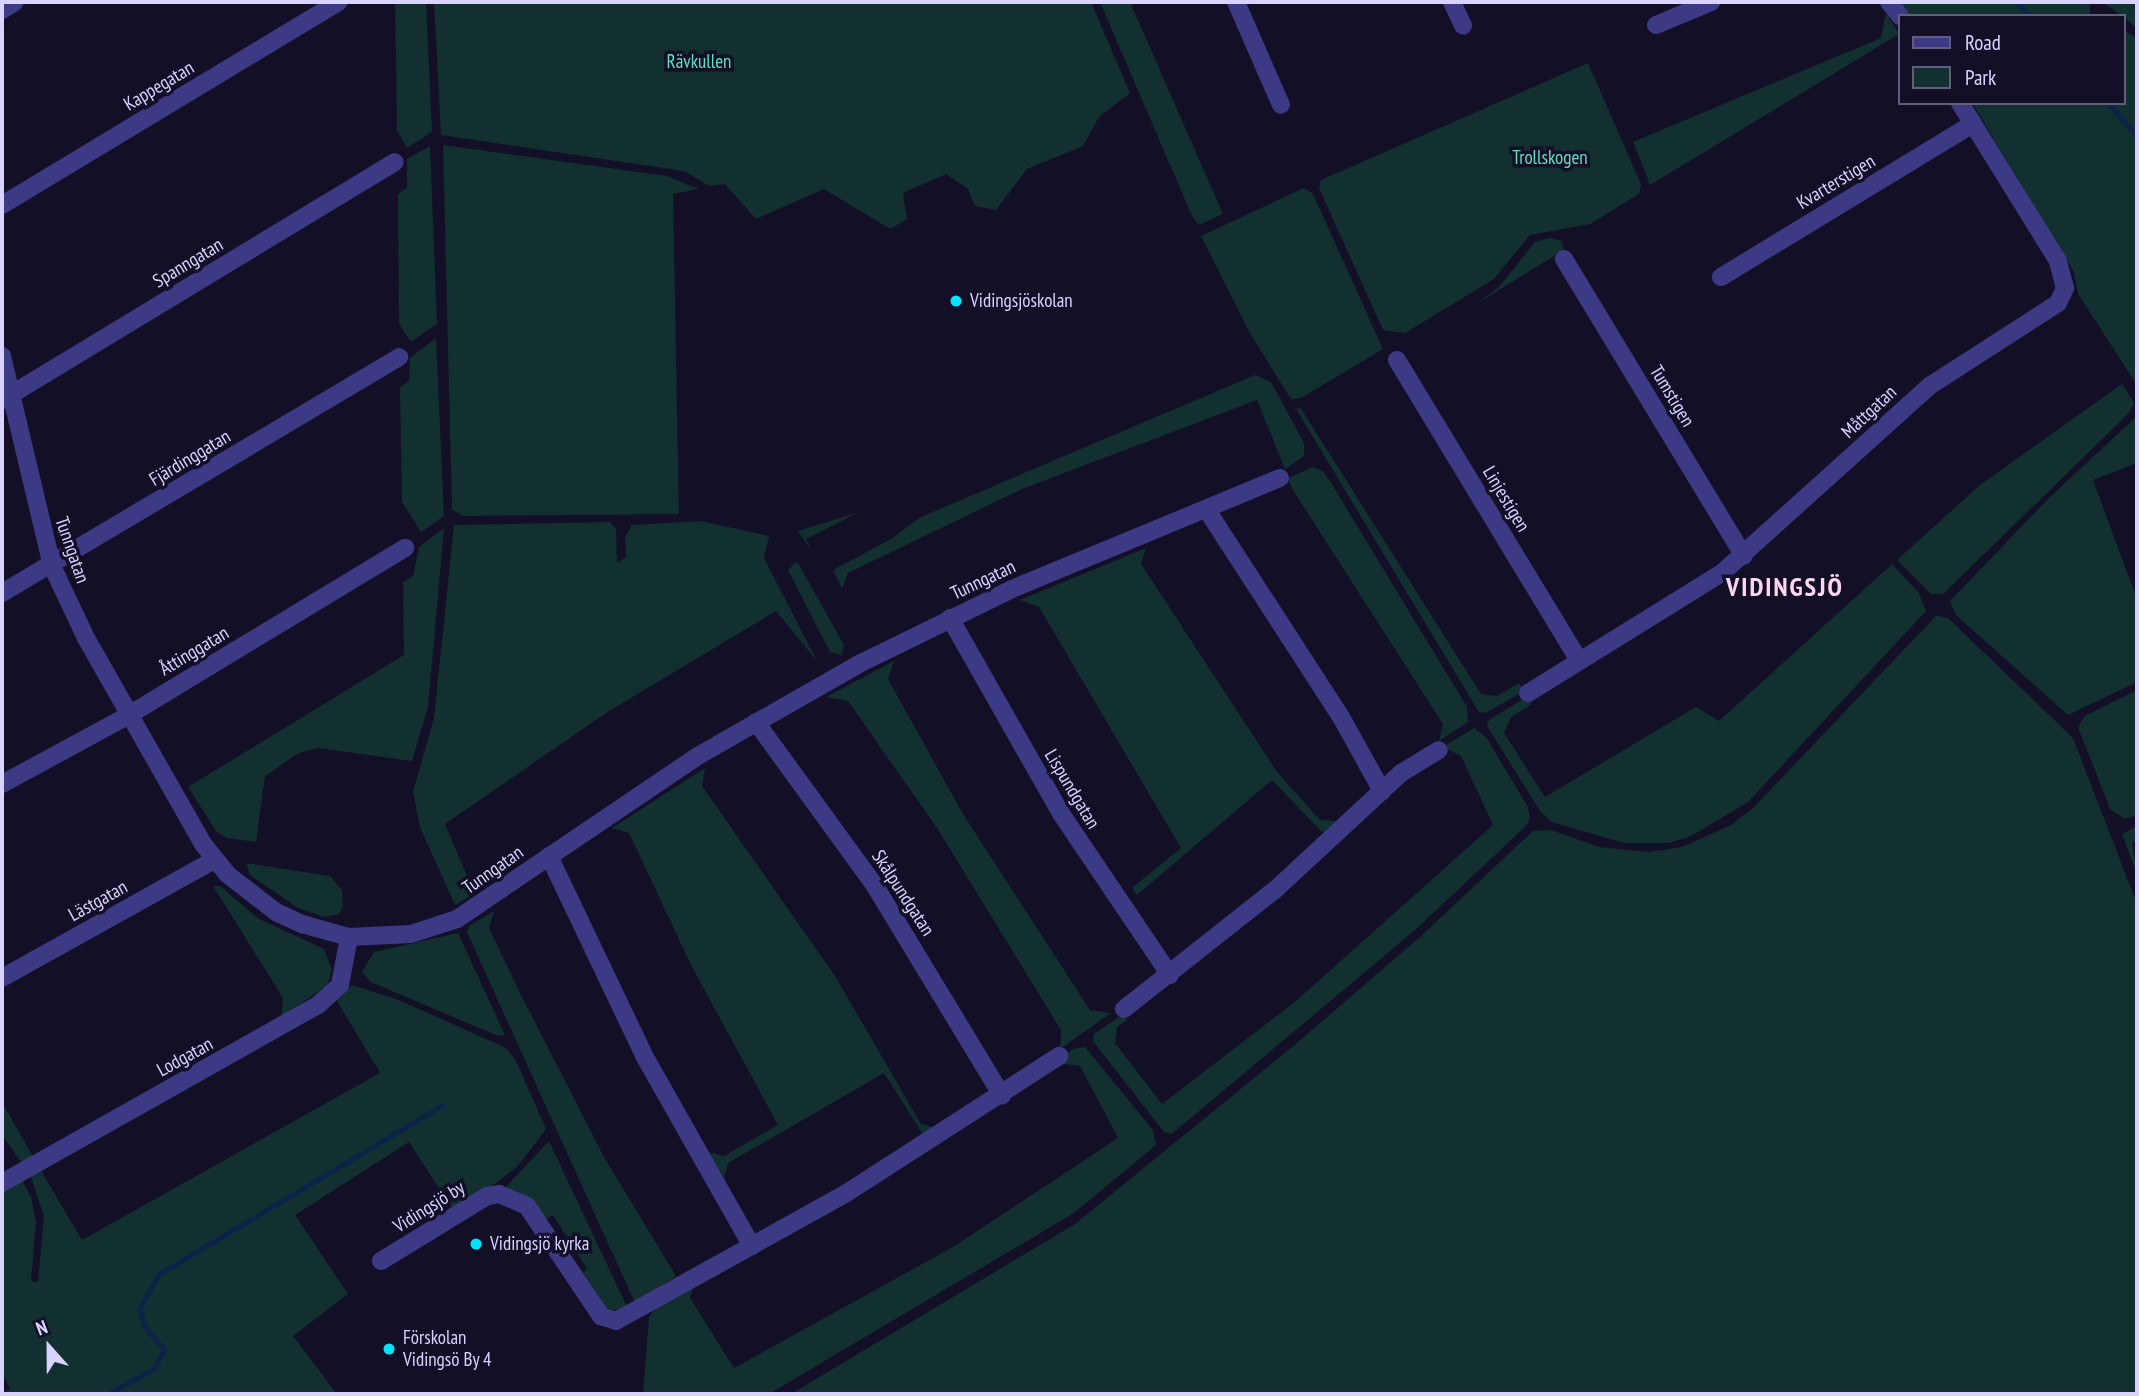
<!DOCTYPE html>
<html>
<head>
<meta charset="utf-8">
<style>
  body { margin:0 }
  #map { position:relative; width:2139px; height:1396px; overflow:hidden; background:#130f26; font-family:"PT Sans Narrow",sans-serif }
  div>[style] { position:absolute }
  [style*='--x'] { left:calc(var(--x)*1px); top:calc(var(--y)*1px); width:calc(var(--w)*1px); rotate:calc(var(--a)*1deg) }
  .green>* { inset:0; background:#12302f; transform-origin:0 0 }
  .stream>* { height:5px; margin:-2.5px; padding:0 2.5px; transform-origin:2.5px; border-radius:2.5px; background:#0c2248 }
  .minor>* { height:18px; margin:-9px; padding:0 9px; transform-origin:9px; border-radius:9px; background:#3d3a85 }
  .dots>* { width:19px; height:19px; translate:-50% -50%; box-sizing:border-box; border:4px solid #130f26; border-radius:50% }
  span { translate:-50% -50%; white-space:nowrap; text-align:center; line-height:1.15; -webkit-text-stroke:7px #130f26; paint-order:stroke }
  .park-label { font-size:19px; color:#5fe0c0 }
  .street-label { font-size:19px; color:#d9d4ff }
  .poi-label { font-size:19px; color:#d9d4ff }
  .left { translate:0 -50%; text-align:left }
  .district-label { font-size:26px; color:#ffd6f0; font-weight:700; letter-spacing:2px }
  .frame { position:absolute; inset:0; border:4px solid #d9d4ff; pointer-events:none }
  .legend { position:absolute; left:1898px; top:14px; width:228px; height:91px; box-sizing:border-box; background:#130f26; border:2px solid #625e7d; margin:0; padding:9px 12px; list-style:none; font-size:21px; color:#d9d4ff }
  .legend li { display:flex; align-items:center; gap:14px; height:35px }
  .legend b { width:35px; border:2px solid #625e7d }
  .north { position:absolute; left:14px; top:1312px; width:70px; height:70px; -webkit-text-stroke:5px #130f26; paint-order:stroke; rotate:339deg; font-size:19px; font-weight:700; line-height:28px; text-align:center; color:#d9d4ff }
  .north::after { content:''; display:block; margin:auto; width:24px; height:32px; background:#d9d4ff; clip-path:polygon(50% 0,100% 100%,50% 72%,0 100%) }
</style>
</head>
<body>
<div id="map">
  <div class="green">
    <div style="clip-path:polygon(395px 2px,426px 2px,432px 132px,407px 148px,397px 130px)"></div>
    <div style="clip-path:polygon(434px 2px,1091px 2px,1130px 93px,1099px 117px,1083px 146px,1027px 169px,996px 210px,975px 206px,968px 189px,946px 174px,903px 193px,907px 219px,890px 229px,824px 189px,756px 219px,725px 184px,709px 186px,684px 171px,441px 135px)"></div>
    <div style="clip-path:polygon(1100px 2px,1130px 2px,1223px 214px,1199px 225px,1192px 216px)"></div>
    <div style="left:1901px;top:2px;width:189px;height:18px"></div>
    <div style="clip-path:polygon(2102px 2px,2137px 2px,2137px 29px,2123px 16px)"></div>
    <div style="clip-path:polygon(1886px 13px,1899px 34px,1650px 185px,1633px 142px,1881px 38px)"></div>
    <div style="clip-path:polygon(2123px 29px,2137px 39px,2137px 385px,2078px 294px,2074px 272px,1972px 103px,2123px 103px)"></div>
    <div style="clip-path:polygon(1588px 63px,1641px 184px,1639px 194px,1590px 224px,1530px 235px,1494px 279px,1405px 333px,1383px 330px,1319px 188px,1321px 180px)"></div>
    <div style="clip-path:polygon(443px 145px,667px 176px,699px 189px,673px 194px,679px 514px,464px 516px,452px 510px)"></div>
    <div style="clip-path:polygon(430px 146px,437px 324px,411px 342px,399px 324px,398px 194px,407px 188px,407px 159px)"></div>
    <div style="clip-path:polygon(1304px 188px,1313px 194px,1383px 349px,1301px 398px,1291px 399px,1251px 335px,1201px 236px)"></div>
    <div style="clip-path:polygon(1550px 238px,1561px 241px,1564px 250px,1476px 304px,1499px 287px,1535px 242px)"></div>
    <div style="clip-path:polygon(436px 338px,444px 516px,421px 532px,402px 502px,400px 388px,409px 381px,410px 358px)"></div>
    <div style="clip-path:polygon(1255px 375px,1271px 382px,1304px 443px,1304px 456px,1285px 469px,1257px 400px,1022px 489px,848px 573px,842px 588px,833px 570px,891px 539px,921px 517px)"></div>
    <div style="clip-path:polygon(2122px 384px,2134px 403px,2129px 413px,1943px 594px,1931px 594px,1897px 560px,1980px 485px)"></div>
    <div style="clip-path:polygon(1300px 407px,1481px 694px,1497px 696px,1519px 683px,1524px 691px,1486px 713px,1479px 712px,1296px 409px)"></div>
    <div style="clip-path:polygon(2137px 416px,2137px 463px,2093px 480px,2137px 599px,2137px 682px,2068px 715px,1956px 615px,1950px 601px,2049px 498px)"></div>
    <div style="clip-path:polygon(1313px 467px,1324px 472px,1333px 486px,1467px 707px,1468px 722px,1439px 741px,1443px 724px,1291px 487px,1288px 478px)"></div>
    <div style="clip-path:polygon(859px 512px,806px 539px,812px 552px,798px 531px)"></div>
    <div style="clip-path:polygon(701px 521px,769px 536px,764px 558px,817px 661px,776px 611px,606px 713px,445px 824px,470px 883px,482px 889px,455px 905px,420px 827px,413px 792px,434px 718px,454px 525px,610px 522px,616px 529px,617px 563px,626px 557px,625px 537px,632px 525px)"></div>
    <div style="clip-path:polygon(444px 528px,428px 707px,412px 761px,318px 748px,299px 753px,265px 776px,256px 842px,227px 838px,216px 831px,188px 787px,404px 655px,403px 582px,413px 576px,419px 547px)"></div>
    <div style="clip-path:polygon(1146px 548px,1141px 564px,1277px 772px,1320px 820px,1337px 821px,1323px 833px,1272px 780px,1137px 895px,1132px 888px,1181px 848px,1039px 607px,1020px 600px)"></div>
    <div style="clip-path:polygon(797px 561px,844px 645px,841px 655px,830px 652px,788px 570px)"></div>
    <div style="clip-path:polygon(1892px 564px,1919px 593px,1926px 611px,1748px 802px,1691px 836px,1669px 843px,1624px 843px,1552px 822px,1540px 811px,1487px 726px,1489px 720px,1527px 697px,1532px 704px,1511px 717px,1504px 733px,1545px 797px,1696px 707px,1719px 721px)"></div>
    <div style="clip-path:polygon(1937px 615px,1949px 619px,2073px 738px,2137px 904px,2137px 1394px,791px 1394px,1075px 1224px,1291px 1048px,1420px 937px,1533px 831px,1551px 830px,1599px 847px,1649px 852px,1682px 847px,1731px 825px,1753px 808px)"></div>
    <div style="clip-path:polygon(894px 661px,888px 679px,963px 814px,1090px 1010px,1111px 1013px,1060px 1049px,1061px 1030px,937px 828px,848px 701px,826px 697px)"></div>
    <div style="clip-path:polygon(2137px 690px,2137px 815px,2125px 819px,2110px 809px,2078px 727px,2085px 716px)"></div>
    <div style="clip-path:polygon(1474px 728px,1486px 737px,1528px 807px,1530px 819px,1526px 826px,1414px 931px,1180px 1127px,1171px 1134px,1164px 1132px,1093px 1041px,1094px 1034px,1123px 1014px,1127px 1020px,1117px 1027px,1115px 1043px,1162px 1104px,1296px 1001px,1493px 825px,1461px 756px,1443px 747px)"></div>
    <div style="clip-path:polygon(705px 768px,702px 786px,835px 976px,921px 1124px,936px 1128px,924px 1136px,884px 1073px,728px 1163px,724px 1178px,708px 1152px,724px 1156px,778px 1125px,691px 965px,629px 833px,612px 828px)"></div>
    <div style="clip-path:polygon(2137px 826px,2137px 841px,2132px 843px,2137px 874px,2122px 834px)"></div>
    <div style="clip-path:polygon(246px 863px,330px 876px,342px 890px,343px 907px,339px 914px,324px 917px,298px 908px,250px 875px)"></div>
    <div style="clip-path:polygon(213px 886px,220px 886px,259px 919px,324px 949px,332px 970px,327px 985px,281px 1018px,283px 998px)"></div>
    <div style="clip-path:polygon(494px 911px,489px 928px,522px 997px,604px 1157px,676px 1276px,635px 1303px,467px 932px,469px 926px)"></div>
    <div style="clip-path:polygon(458px 933px,459px 935px,505px 1035px,498px 1036px,371px 982px,362px 972px,374px 952px)"></div>
    <div style="clip-path:polygon(352px 985px,399px 1000px,506px 1048px,516px 1061px,546px 1129px,517px 1167px,455px 1213px,409px 1142px,295px 1215px,348px 1294px,293px 1336px,337px 1394px,2px 1394px,10px 1389px,2px 1372px,2px 1191px,22px 1180px,31px 1197px,36px 1222px,31px 1281px,38px 1282px,44px 1215px,30px 1175px,40px 1169px,82px 1240px,380px 1073px,337px 1001px)"></div>
    <div style="clip-path:polygon(1085px 1047px,1153px 1130px,1156px 1145px,1074px 1213px,769px 1394px,643px 1394px,649px 1317px,658px 1305px,693px 1287px,690px 1298px,734px 1368px,953px 1247px,1118px 1138px,1080px 1066px,1064px 1064px,1060px 1059px,1073px 1049px)"></div>
    <div style="clip-path:polygon(2px 1102px,33px 1157px,22px 1163px,2px 1135px)"></div>
    <div style="clip-path:polygon(549px 1141px,627px 1307px,620px 1311px,605px 1308px,583px 1272px,587px 1269px,553px 1215px,544px 1220px,505px 1188px)"></div>
  </div>
  <div class="stream">
    <div style="--x:2017;--y:2;--w:19;--a:47"></div>
    <div style="--x:2108;--y:103;--w:44;--a:48.7"></div>
    <div style="--x:108;--y:1394;--w:54;--a:-29"></div>
    <div style="--x:155;--y:1368;--w:21;--a:-65"></div>
    <div style="--x:164;--y:1349;--w:27;--a:-132"></div>
    <div style="--x:146;--y:1329;--w:21;--a:-109"></div>
    <div style="--x:139;--y:1309;--w:40;--a:-60.3"></div>
    <div style="--x:159;--y:1274;--w:330;--a:-30.8"></div>
  </div>
  <div class="minor">
    <div style="--x:1236;--y:2;--w:112;--a:66.4"></div>
    <div style="--x:1452;--y:2;--w:26;--a:65"></div>
    <div style="--x:1889;--y:2;--w:18;--a:52"></div>
    <div style="--x:2;--y:10;--w:15;--a:-32"></div>
    <div style="--x:1656;--y:25;--w:60;--a:-22.7"></div>
    <div style="--x:2;--y:205;--w:393;--a:-31.1"></div>
    <div style="--x:1564;--y:259;--w:347;--a:58.8"></div>
    <div style="--x:1721;--y:277;--w:295;--a:-31.3"></div>
    <div style="--x:2;--y:356;--w:216;--a:76.6"></div>
    <div style="--x:52;--y:566;--w:80;--a:64.7"></div>
    <div style="--x:86;--y:638;--w:237;--a:60.4"></div>
    <div style="--x:203;--y:844;--w:38;--a:51"></div>
    <div style="--x:227;--y:874;--w:62;--a:37.8"></div>
    <div style="--x:276;--y:912;--w:29;--a:25"></div>
    <div style="--x:302;--y:924;--w:49;--a:15.5"></div>
    <div style="--x:349;--y:937;--w:62;--a:-2.8"></div>
    <div style="--x:411;--y:934;--w:48;--a:-18.1"></div>
    <div style="--x:457;--y:919;--w:289;--a:-34.1"></div>
    <div style="--x:696;--y:757;--w:190;--a:-29.7"></div>
    <div style="--x:861;--y:663;--w:168;--a:-26.1"></div>
    <div style="--x:1012;--y:589;--w:290;--a:-22.5"></div>
    <div style="--x:1397;--y:360;--w:351;--a:58.8"></div>
    <div style="--x:2;--y:400;--w:459;--a:-31.2"></div>
    <div style="--x:1207;--y:510;--w:247;--a:57.1"></div>
    <div style="--x:1341;--y:717;--w:85;--a:61"></div>
    <div style="--x:2;--y:593;--w:462;--a:-30.7"></div>
    <div style="--x:950;--y:618;--w:227;--a:60.4"></div>
    <div style="--x:1062;--y:815;--w:193;--a:56"></div>
    <div style="--x:1528;--y:693;--w:229;--a:-31.8"></div>
    <div style="--x:1723;--y:572;--w:280;--a:-42"></div>
    <div style="--x:1931;--y:385;--w:151;--a:-32.8"></div>
    <div style="--x:2058;--y:303;--w:17;--a:-65"></div>
    <div style="--x:2065;--y:288;--w:28;--a:-105"></div>
    <div style="--x:2058;--y:261;--w:186;--a:-121.8"></div>
    <div style="--x:756;--y:722;--w:203;--a:54"></div>
    <div style="--x:875;--y:886;--w:245;--a:58.8"></div>
    <div style="--x:2;--y:784;--w:145;--a:-28.5"></div>
    <div style="--x:129;--y:715;--w:323;--a:-31.2"></div>
    <div style="--x:549;--y:856;--w:225;--a:64.5"></div>
    <div style="--x:646;--y:1059;--w:215;--a:60.5"></div>
    <div style="--x:2;--y:978;--w:243;--a:-29.1"></div>
    <div style="--x:1124;--y:1009;--w:195;--a:-38.3"></div>
    <div style="--x:1277;--y:888;--w:169;--a:-42.8"></div>
    <div style="--x:1401;--y:773;--w:44;--a:-31.2"></div>
    <div style="--x:2;--y:1183;--w:363;--a:-29.4"></div>
    <div style="--x:318;--y:1005;--w:30;--a:-42"></div>
    <div style="--x:340;--y:985;--w:49;--a:-79.4"></div>
    <div style="--x:381;--y:1261;--w:124;--a:-31.5"></div>
    <div style="--x:487;--y:1196;--w:12;--a:-9"></div>
    <div style="--x:499;--y:1194;--w:30;--a:23"></div>
    <div style="--x:527;--y:1206;--w:133;--a:56.1"></div>
    <div style="--x:601;--y:1316;--w:16;--a:18"></div>
    <div style="--x:616;--y:1321;--w:262;--a:-29"></div>
    <div style="--x:845;--y:1194;--w:255;--a:-32.8"></div>
  </div>
  <div class="dots">
    <div style="left:956px;top:301px;background:#00e5ff"></div>
    <div style="left:476px;top:1244px;background:#00e5ff"></div>
    <div style="left:389px;top:1349px;background:#00e5ff"></div>
  </div>
  <div class="park-label">
    <span style="left:699px;top:62px">Rävkullen</span>
    <span style="left:1550px;top:158px">Trollskogen</span>
  </div>
  <div class="street-label">
    <span style="left:159px;top:86px;rotate:-31deg">Kappegatan</span>
    <span style="left:1836px;top:182px;rotate:-31deg">Kvarterstigen</span>
    <span style="left:188px;top:263px;rotate:-31deg">Spanngatan</span>
    <span style="left:1672px;top:396px;rotate:59deg">Tumstigen</span>
    <span style="left:1869px;top:412px;rotate:-43deg">Måttgatan</span>
    <span style="left:190px;top:458px;rotate:-31deg">Fjärdinggatan</span>
    <span style="left:1506px;top:499px;rotate:59deg">Linjestigen</span>
    <span style="left:72px;top:550px;rotate:71deg">Tunngatan</span>
    <span style="left:983px;top:580px;rotate:-25deg">Tunngatan</span>
    <span style="left:194px;top:651px;rotate:-31deg">Åttinggatan</span>
    <span style="left:1072px;top:789px;rotate:59deg">Lispundgatan</span>
    <span style="left:493px;top:870px;rotate:-35deg">Tunngatan</span>
    <span style="left:903px;top:893px;rotate:57deg">Skålpundgatan</span>
    <span style="left:98px;top:901px;rotate:-29deg">Lästgatan</span>
    <span style="left:185px;top:1057px;rotate:-29deg">Lodgatan</span>
    <span style="left:429px;top:1207px;rotate:-32deg">Vidingsjö by</span>
  </div>
  <div class="poi-label">
    <span class="left" style="left:970px;top:301px">Vidingsjöskolan</span>
    <span class="left" style="left:490px;top:1244px">Vidingsjö kyrka</span>
    <span class="left" style="left:403px;top:1349px">Förskolan<br>Vidingsö By 4</span>
  </div>
  <div class="district-label">
    <span style="left:1785px;top:587px">VIDINGSJÖ</span>
  </div>
  <div class="frame"></div>
  <ul class="legend">
  <li><b style="height:9px;background:#3d3a85"></b>Road</li>
  <li><b style="height:19px;background:#12302f"></b>Park</li>
  </ul>
  <div class="north">N</div>
</div>
</body>
</html>
